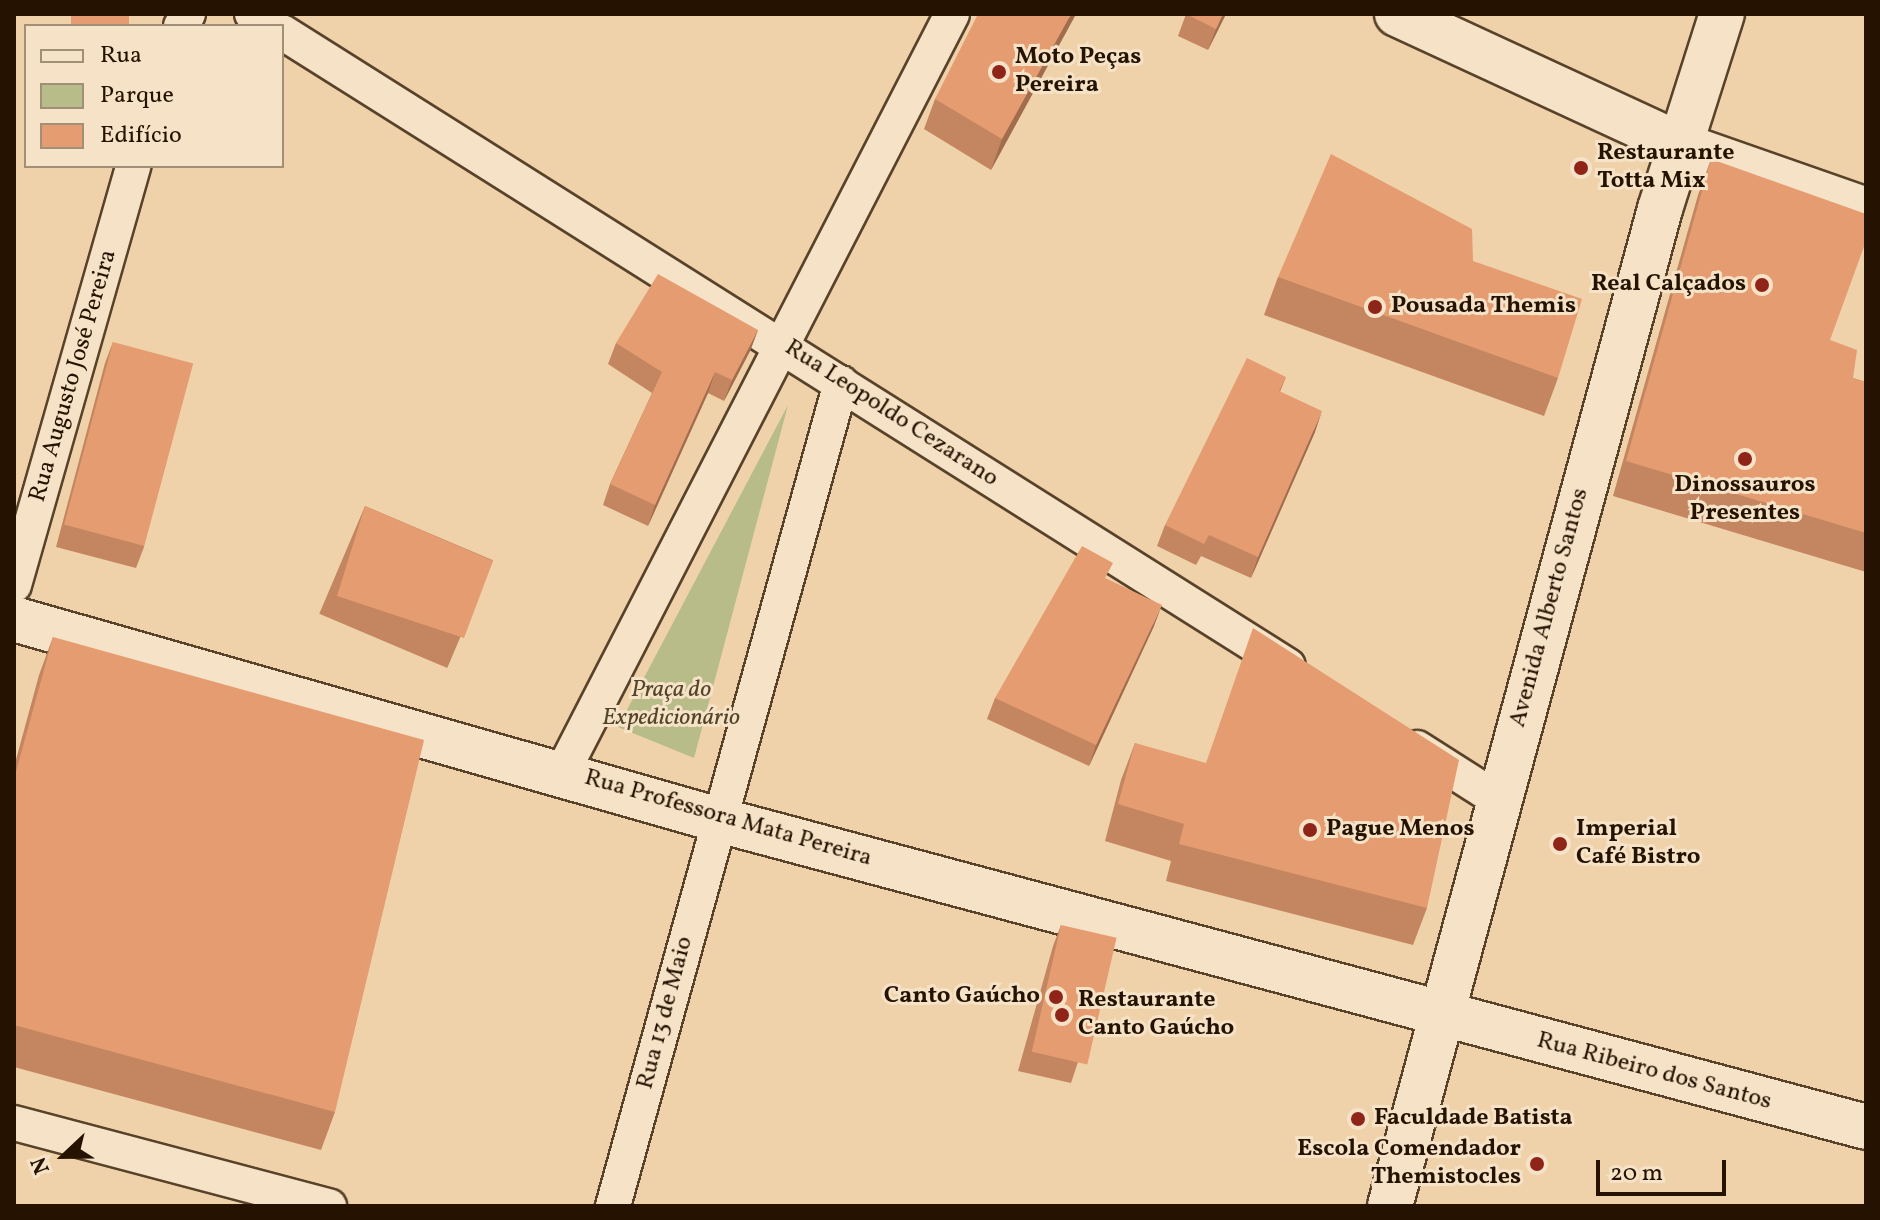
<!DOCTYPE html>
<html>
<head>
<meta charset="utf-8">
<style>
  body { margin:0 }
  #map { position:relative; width:1880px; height:1220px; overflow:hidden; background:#efd2a9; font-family:Vollkorn,serif }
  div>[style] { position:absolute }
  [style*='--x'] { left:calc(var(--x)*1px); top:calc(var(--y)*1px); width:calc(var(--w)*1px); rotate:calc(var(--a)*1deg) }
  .green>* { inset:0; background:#b7bc89 }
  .roads { filter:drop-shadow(2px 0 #58422a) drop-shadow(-2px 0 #58422a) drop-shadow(0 2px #58422a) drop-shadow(0 -2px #58422a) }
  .street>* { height:34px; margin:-17px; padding:0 17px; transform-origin:17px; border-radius:17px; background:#f5e2c7 }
  .secondary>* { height:44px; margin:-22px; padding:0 22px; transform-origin:22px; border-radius:22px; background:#f5e2c7 }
  .wall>* { inset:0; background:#c48660; transform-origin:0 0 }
  .shaded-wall>* { inset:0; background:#a06d4e }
  .building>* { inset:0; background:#e49c70; transform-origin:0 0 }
  .dots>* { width:22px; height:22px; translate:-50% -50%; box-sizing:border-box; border:4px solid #f5e2c7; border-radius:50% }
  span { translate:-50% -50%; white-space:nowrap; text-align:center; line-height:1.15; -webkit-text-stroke:6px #f5e2c7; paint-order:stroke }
  .poi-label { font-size:24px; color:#261200; font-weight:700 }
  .left { translate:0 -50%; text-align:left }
  .right { translate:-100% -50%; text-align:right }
  .street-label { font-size:24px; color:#261200 }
  .park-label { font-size:24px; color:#524529; font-style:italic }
  .frame { position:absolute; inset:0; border:16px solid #261200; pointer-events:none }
  .legend { position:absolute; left:24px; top:24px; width:260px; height:144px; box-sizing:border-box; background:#f5e2c7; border:2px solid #a28f77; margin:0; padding:10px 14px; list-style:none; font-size:24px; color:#261200 }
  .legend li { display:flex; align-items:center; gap:16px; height:40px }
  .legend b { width:40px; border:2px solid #a28f77 }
  .north { position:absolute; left:24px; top:1116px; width:80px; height:80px; -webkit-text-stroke:6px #f5e2c7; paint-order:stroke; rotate:248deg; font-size:22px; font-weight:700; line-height:32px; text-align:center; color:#261200 }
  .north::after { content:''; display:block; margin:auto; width:28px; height:36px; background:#261200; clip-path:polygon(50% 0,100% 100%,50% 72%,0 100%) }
  .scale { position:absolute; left:1596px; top:1160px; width:130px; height:36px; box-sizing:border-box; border:4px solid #261200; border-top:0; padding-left:10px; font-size:24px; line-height:28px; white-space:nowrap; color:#261200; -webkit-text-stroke:6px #f5e2c7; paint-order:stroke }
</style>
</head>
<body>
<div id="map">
  <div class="green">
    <div style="clip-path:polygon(788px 405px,694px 758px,618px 727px)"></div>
  </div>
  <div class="roads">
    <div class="street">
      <div style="--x:252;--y:14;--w:23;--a:31"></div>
      <div style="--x:181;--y:26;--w:14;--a:-60"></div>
      <div style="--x:282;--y:32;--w:1189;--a:32.22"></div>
      <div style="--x:14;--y:585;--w:436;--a:-74.1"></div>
      <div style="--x:1417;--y:748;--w:95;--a:32.5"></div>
      <div style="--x:563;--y:771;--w:851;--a:-62.8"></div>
      <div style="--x:14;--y:1123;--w:326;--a:14.8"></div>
      <div style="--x:613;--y:1206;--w:854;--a:-74.52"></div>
    </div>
    <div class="secondary">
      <div style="--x:1397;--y:14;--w:310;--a:24.8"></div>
      <div style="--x:1678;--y:144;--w:199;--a:19.3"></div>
      <div style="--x:14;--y:619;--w:733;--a:15.91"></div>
      <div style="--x:719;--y:820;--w:1187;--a:14.98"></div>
      <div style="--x:1390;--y:1206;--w:1033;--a:-74.85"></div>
      <div style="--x:1660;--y:209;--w:205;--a:-72.4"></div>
    </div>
  </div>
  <div class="wall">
    <div style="clip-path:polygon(1076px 14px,991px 170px,924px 129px,935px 99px)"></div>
    <div style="clip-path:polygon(1186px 14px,1226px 14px,1208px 50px,1178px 36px)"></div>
    <div style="clip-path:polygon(1711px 159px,1830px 340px,1853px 378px,1866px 382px,1866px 572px,1613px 496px,1698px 195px)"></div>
    <div style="clip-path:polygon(1473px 261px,1558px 378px,1544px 416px,1264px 315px,1278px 277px)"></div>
    <div style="clip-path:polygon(758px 330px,750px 351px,724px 401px,708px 393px,648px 526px,603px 505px,610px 484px,652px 393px,608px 364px,616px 343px)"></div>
    <div style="clip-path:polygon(113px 342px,144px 547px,136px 568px,56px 547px,105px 363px)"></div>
    <div style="clip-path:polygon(1286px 377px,1280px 392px,1315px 432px,1251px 578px,1201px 556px,1196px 565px,1157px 546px,1165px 525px)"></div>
    <div style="left:365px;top:506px;width:139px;height:117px;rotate:23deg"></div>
    <div style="clip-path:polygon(1107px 579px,1154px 626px,1089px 766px,987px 719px,995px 698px)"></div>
    <div style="clip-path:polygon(53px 637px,335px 1112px,321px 1150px,14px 1067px,14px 767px,39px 675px)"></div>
    <div style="clip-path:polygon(1135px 743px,1427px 908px,1413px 945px,1166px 881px,1171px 861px,1105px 841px,1121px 780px)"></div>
    <div style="clip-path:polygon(1061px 925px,1078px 1062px,1071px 1083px,1018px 1071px,1053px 946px)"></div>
  </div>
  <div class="shaded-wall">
    <div style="clip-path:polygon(1071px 14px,1076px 14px,991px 170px,1002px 139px)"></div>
    <div style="clip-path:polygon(1223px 14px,1226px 14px,1208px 50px,1216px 29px)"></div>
    <div style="clip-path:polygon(758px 330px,750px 351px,724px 401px,732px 380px)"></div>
    <div style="clip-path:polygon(715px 372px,708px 393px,648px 526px,655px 505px)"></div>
    <div style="clip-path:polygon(1322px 411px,1315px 432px,1251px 578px,1258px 557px)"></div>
    <div style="clip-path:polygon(1162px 605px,1154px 626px,1089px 766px,1096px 745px)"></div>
  </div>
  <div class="building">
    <div style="left:71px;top:14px;width:58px;height:12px"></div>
    <div style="clip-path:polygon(978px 14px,1071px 14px,1002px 139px,935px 99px)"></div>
    <div style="clip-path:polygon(1186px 14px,1223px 14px,1216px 29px)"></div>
    <div style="clip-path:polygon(1331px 154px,1472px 229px,1473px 261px,1582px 299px,1558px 378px,1278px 277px)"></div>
    <div style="clip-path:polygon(1711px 159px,1866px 214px,1866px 241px,1830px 340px,1857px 350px,1853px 378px,1866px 382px,1866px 533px,1626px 461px)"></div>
    <div style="clip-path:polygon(658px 274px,758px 330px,732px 380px,715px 372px,655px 505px,610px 484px,662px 372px,616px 343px)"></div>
    <div style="left:113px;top:342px;width:83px;height:189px;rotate:15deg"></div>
    <div style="clip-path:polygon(1247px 358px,1286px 377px,1279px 391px,1322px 411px,1258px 557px,1209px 535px,1204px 544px,1165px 525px)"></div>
    <div style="clip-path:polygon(365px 506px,493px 561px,464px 638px,337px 596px)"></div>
    <div style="clip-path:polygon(1082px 546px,1113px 563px,1105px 578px,1162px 605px,1096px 745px,995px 698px)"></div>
    <div style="clip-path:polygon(1253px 628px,1459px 760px,1427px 908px,1179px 844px,1184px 824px,1118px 804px,1135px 743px,1206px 763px)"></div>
    <div style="clip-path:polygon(53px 637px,424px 740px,335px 1112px,14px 1025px,14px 779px)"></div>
    <div style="left:1061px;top:925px;width:57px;height:130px;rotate:13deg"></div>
  </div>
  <div class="dots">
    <div style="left:999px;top:72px;background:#8f2418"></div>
    <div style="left:1581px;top:168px;background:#8f2418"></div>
    <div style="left:1762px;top:285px;background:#8f2418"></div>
    <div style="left:1375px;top:307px;background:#8f2418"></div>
    <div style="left:1745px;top:459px;background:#8f2418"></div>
    <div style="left:1310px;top:830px;background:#8f2418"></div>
    <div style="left:1560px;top:844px;background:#8f2418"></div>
    <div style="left:1056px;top:997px;background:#8f2418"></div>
    <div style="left:1062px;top:1015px;background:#8f2418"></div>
    <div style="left:1358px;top:1119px;background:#8f2418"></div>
    <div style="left:1537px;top:1164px;background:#8f2418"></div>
  </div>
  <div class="poi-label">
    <span class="left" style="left:1015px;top:72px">Moto Peças<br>Pereira</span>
    <span class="left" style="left:1597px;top:168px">Restaurante<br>Totta Mix</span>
    <span class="right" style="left:1746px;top:285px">Real Calçados</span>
    <span class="left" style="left:1391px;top:307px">Pousada Themis</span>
    <span style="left:1745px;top:500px">Dinossauros<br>Presentes</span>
    <span class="left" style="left:1326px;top:830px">Pague Menos</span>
    <span class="left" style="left:1576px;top:844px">Imperial<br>Café Bistro</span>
    <span class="right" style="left:1040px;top:997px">Canto Gaúcho</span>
    <span class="left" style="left:1078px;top:1015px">Restaurante<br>Canto Gaúcho</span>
    <span class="left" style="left:1374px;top:1119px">Faculdade Batista</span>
    <span class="right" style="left:1521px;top:1164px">Escola Comendador<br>Themistocles</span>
  </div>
  <div class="street-label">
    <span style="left:74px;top:376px;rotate:-74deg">Rua Augusto José Pereira</span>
    <span style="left:891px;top:414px;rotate:33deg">Rua Leopoldo Cezarano</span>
    <span style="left:1550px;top:608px;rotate:-75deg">Avenida Alberto Santos</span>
    <span style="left:728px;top:819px;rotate:16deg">Rua Professora Mata Pereira</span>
    <span style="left:666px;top:1013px;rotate:-75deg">Rua 13 de Maio</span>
    <span style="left:1654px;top:1072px;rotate:15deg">Rua Ribeiro dos Santos</span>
  </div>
  <div class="park-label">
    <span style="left:671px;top:705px">Praça do<br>Expedicionário</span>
  </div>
  <div class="frame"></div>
  <ul class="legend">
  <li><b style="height:10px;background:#f5e2c7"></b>Rua</li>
  <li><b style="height:22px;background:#b7bc89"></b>Parque</li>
  <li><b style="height:22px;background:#e49c70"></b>Edifício</li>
  </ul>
  <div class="north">N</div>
  <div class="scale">20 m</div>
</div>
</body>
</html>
